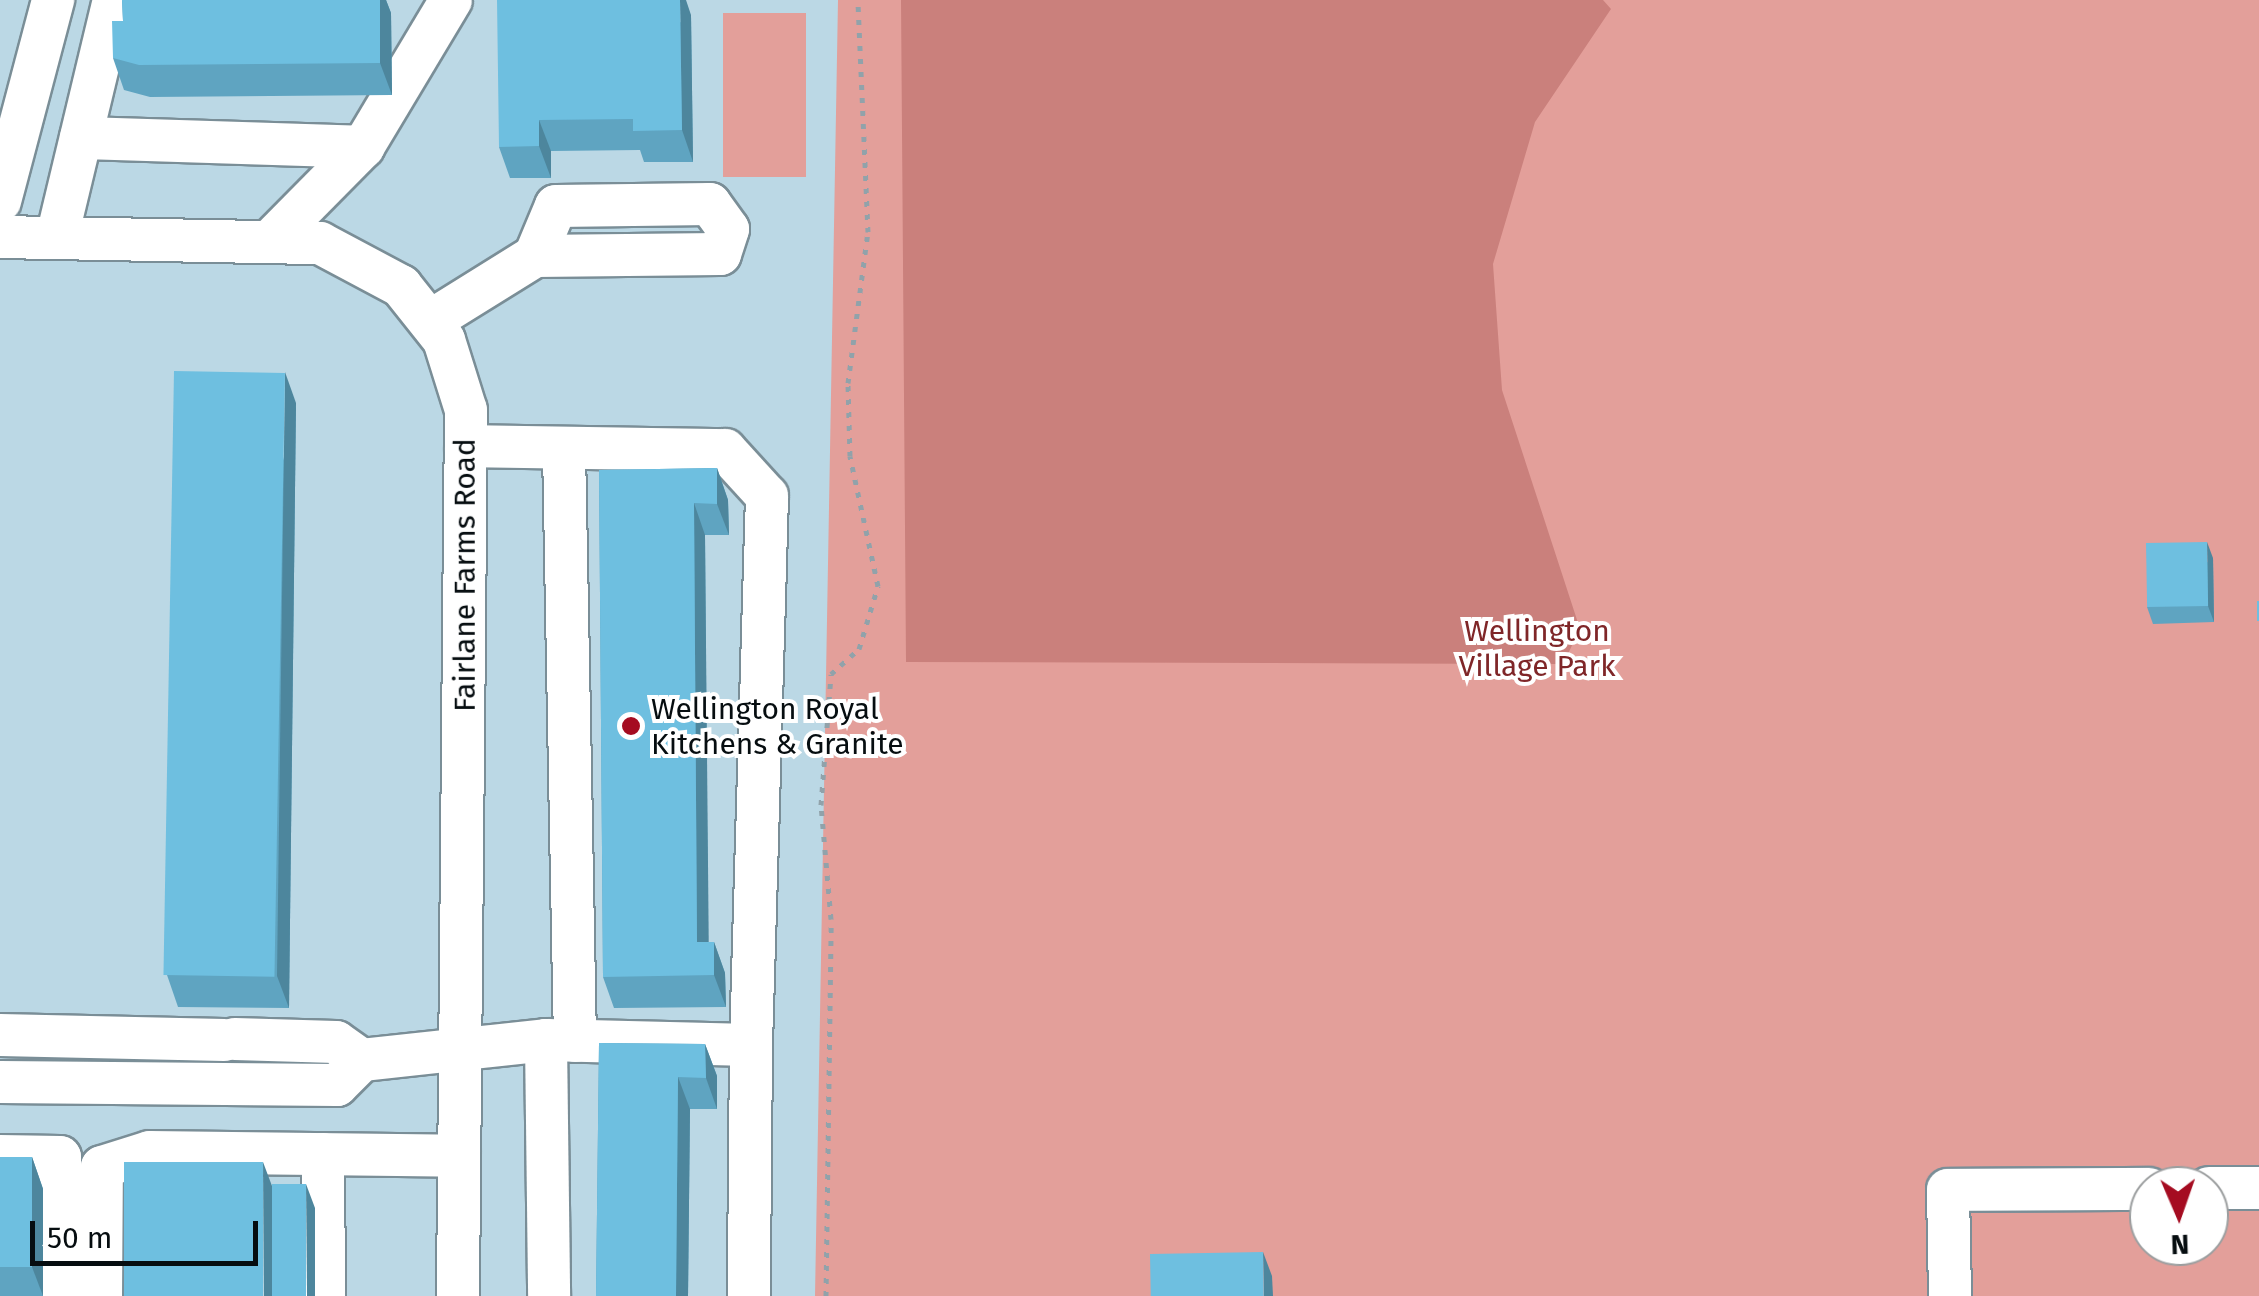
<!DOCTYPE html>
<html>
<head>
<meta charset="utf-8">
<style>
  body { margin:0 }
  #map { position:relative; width:2259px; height:1296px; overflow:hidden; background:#d0e5ef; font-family:"Fira Sans",sans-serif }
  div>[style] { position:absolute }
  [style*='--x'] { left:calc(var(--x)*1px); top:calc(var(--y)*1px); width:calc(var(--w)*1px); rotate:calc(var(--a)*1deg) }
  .built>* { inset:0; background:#bbd8e5; transform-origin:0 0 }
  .green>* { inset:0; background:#e39f9a; transform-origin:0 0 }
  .water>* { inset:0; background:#ca807c }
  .path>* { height:5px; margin-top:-2.5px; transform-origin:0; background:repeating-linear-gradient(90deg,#91a2aa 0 5px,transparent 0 13px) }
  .roads { filter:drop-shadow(2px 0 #7a8e97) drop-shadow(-2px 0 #7a8e97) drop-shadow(0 2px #7a8e97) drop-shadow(0 -2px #7a8e97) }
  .minor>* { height:42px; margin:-21px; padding:0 21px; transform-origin:21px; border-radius:21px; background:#fff }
  .wall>* { inset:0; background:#5fa4c1 }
  .shaded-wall>* { inset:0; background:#4d869d }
  .building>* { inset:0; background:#6ebfe0; transform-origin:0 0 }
  .dots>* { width:28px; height:28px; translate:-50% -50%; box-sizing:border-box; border:5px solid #fff; border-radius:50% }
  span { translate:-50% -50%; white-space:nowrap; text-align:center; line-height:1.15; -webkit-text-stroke:8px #fff; paint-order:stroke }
  .street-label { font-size:30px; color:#060d10 }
  .park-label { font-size:30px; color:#7f2628 }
  .poi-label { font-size:30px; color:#060d10 }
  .left { translate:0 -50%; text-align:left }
  .north { position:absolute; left:2129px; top:1166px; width:100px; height:100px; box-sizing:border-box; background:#fff; border:2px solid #9b9e9f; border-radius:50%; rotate:178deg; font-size:28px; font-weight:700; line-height:40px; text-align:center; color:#060d10 }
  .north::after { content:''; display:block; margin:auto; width:35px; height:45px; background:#a50c21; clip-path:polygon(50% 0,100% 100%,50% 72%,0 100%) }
  .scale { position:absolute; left:30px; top:1221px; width:228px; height:45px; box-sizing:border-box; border:5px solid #060d10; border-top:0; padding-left:12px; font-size:30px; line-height:35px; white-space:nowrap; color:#060d10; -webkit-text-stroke:8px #fff; paint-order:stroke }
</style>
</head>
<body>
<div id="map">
  <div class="built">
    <div style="left:0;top:0;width:838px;height:1296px"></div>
  </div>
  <div class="green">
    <div style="clip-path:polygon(evenodd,838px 0,2259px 0,2259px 1296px,815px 1296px,838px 0,2149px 1186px,2209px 1186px,2209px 1246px,2149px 1246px,2149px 1186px)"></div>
    <div style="left:723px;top:13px;width:83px;height:164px"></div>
  </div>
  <div class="water">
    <div style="clip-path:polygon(901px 0,1603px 0,1611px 9px,1535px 122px,1493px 264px,1502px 390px,1580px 629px,1563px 664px,906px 662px)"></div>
  </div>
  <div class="path">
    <div style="--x:826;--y:1296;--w:377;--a:-89.2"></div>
    <div style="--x:831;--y:919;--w:114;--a:-95"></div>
    <div style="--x:821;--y:805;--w:131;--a:-85.6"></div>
    <div style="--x:831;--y:674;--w:38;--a:-42"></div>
    <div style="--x:859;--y:649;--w:66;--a:-73.2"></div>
    <div style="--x:878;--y:586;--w:133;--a:-102.2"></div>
    <div style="--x:850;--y:456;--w:73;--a:-91.6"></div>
    <div style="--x:848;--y:383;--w:152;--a:-82.5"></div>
    <div style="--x:868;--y:232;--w:232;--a:-92.5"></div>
  </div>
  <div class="roads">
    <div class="minor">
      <div style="--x:81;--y:138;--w:282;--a:1.8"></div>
      <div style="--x:0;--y:201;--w:208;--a:-75.2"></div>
      <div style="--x:0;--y:237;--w:320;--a:1.1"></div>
      <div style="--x:320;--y:243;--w:92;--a:28"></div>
      <div style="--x:401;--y:286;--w:69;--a:51.5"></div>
      <div style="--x:444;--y:340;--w:73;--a:72.6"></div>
      <div style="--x:466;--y:410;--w:886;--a:90.52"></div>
      <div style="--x:57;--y:237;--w:244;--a:-76.5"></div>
      <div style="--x:274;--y:237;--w:127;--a:-45.3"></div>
      <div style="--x:363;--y:147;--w:171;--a:-59.1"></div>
      <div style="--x:432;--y:320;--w:121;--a:-31.9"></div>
      <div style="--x:535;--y:256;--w:185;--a:-0.6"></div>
      <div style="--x:720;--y:254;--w:26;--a:-72"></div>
      <div style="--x:728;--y:229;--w:31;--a:-126"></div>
      <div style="--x:710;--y:204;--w:154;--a:179.3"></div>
      <div style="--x:556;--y:206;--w:54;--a:112.8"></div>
      <div style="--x:466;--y:446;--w:259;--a:0.9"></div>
      <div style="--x:725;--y:450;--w:62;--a:47.6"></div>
      <div style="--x:767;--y:496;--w:549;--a:91.67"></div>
      <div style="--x:564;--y:448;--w:593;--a:88.94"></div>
      <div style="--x:0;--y:1035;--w:224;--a:1.3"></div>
      <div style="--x:235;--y:1039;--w:101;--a:1.7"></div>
      <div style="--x:336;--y:1042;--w:32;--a:35"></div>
      <div style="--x:362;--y:1060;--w:185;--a:-6.2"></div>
      <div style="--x:546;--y:1040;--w:205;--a:1.4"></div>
      <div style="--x:751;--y:1045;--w:251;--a:90.5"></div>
      <div style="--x:546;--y:1040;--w:256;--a:89.3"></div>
      <div style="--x:0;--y:1082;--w:337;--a:0.5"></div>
      <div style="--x:337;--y:1085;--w:35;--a:-45"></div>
      <div style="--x:323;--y:1154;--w:142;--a:89.6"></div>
      <div style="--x:0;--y:1156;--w:60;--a:1"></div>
      <div style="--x:60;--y:1157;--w:139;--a:90"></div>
      <div style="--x:2209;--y:1188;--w:50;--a:0"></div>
      <div style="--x:101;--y:1296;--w:129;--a:-89.6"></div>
      <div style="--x:102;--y:1167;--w:50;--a:-17.4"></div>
      <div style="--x:150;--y:1152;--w:309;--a:0.7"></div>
      <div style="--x:1950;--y:1296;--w:106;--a:-91.1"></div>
      <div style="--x:1948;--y:1190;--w:201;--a:-0.3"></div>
    </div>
  </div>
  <div class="wall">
    <div style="clip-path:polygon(122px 0,386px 0,391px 13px,392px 95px,150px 97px,124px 90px,113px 58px,123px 21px)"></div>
    <div style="clip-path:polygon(691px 15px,693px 162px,644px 162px,640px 150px,551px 151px,551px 178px,510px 178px,499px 147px)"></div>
    <div style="clip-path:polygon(296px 403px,289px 1008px,178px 1007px,167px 975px)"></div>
    <div style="clip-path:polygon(717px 468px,728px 500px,729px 535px,705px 535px,708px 942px,714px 942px,725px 973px,726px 1007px,614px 1008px,603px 977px,599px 470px)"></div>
    <div style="clip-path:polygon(2213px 558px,2214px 622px,2153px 624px,2147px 607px)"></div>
    <div style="clip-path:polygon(599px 1043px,705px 1044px,717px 1076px,717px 1109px,690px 1109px,688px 1296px,596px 1296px)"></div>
    <div style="clip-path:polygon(0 1157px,32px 1157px,43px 1189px,43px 1296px,0 1296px)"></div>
  </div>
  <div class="shaded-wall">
    <div style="clip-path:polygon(380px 0,386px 0,391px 13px,392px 95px,380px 63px)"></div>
    <div style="clip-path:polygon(680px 0,686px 0,691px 15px,693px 162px,682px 130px)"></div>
    <div style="clip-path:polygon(539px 120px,551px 151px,551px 178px,539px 146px)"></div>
    <div style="clip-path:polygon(285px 372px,296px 403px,289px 1008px,277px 976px)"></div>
    <div style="clip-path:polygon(717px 468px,728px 500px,729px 535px,717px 504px)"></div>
    <div style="clip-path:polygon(694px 503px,705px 535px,709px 973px,697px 942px)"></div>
    <div style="clip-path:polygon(2207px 542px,2213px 558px,2214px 622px,2208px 606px)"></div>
    <div style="clip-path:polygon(714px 942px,725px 973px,726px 1007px,714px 975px)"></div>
    <div style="clip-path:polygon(705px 1044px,717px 1076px,717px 1109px,706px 1078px)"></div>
    <div style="clip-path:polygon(678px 1077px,690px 1109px,688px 1296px,676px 1296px)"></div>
    <div style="clip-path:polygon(32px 1157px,43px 1189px,43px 1296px,32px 1267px)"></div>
    <div style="clip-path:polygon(263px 1162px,275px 1194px,275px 1296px,264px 1296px)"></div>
    <div style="clip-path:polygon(306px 1184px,315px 1208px,315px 1296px,307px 1296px)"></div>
    <div style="clip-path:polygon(1263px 1252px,1272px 1276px,1273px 1296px,1264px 1296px)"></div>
  </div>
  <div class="building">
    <div style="clip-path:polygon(122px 0,380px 0,380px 63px,139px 65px,113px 58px,112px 21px,123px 21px)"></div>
    <div style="clip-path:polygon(497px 0,680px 0,682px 130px,633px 131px,633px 119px,539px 120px,539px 146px,499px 147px)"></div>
    <div style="left:174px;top:371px;width:111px;height:604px;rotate:1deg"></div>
    <div style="clip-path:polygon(717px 468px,717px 504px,694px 503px,697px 942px,714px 942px,714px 975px,603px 977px,599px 470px)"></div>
    <div style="left:2207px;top:542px;width:64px;height:61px;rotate:89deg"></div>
    <div style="left:2257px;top:601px;width:2px;height:20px"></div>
    <div style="clip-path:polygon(599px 1043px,705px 1044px,706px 1078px,678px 1077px,676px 1296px,596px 1296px)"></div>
    <div style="left:0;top:1157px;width:32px;height:110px"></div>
    <div style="left:263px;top:1162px;width:134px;height:139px;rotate:90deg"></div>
    <div style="left:272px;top:1184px;width:34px;height:112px"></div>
    <div style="left:1263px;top:1252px;width:44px;height:113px;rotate:89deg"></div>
  </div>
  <div class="dots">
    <div style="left:631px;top:726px;background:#a50c21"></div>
  </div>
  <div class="street-label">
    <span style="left:465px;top:575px;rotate:-90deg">Fairlane Farms Road</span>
  </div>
  <div class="park-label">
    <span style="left:1537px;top:648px">Wellington<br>Village Park</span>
  </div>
  <div class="poi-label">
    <span class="left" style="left:651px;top:726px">Wellington Royal<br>Kitchens &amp; Granite</span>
  </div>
  <div class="north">N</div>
  <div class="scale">50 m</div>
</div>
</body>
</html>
